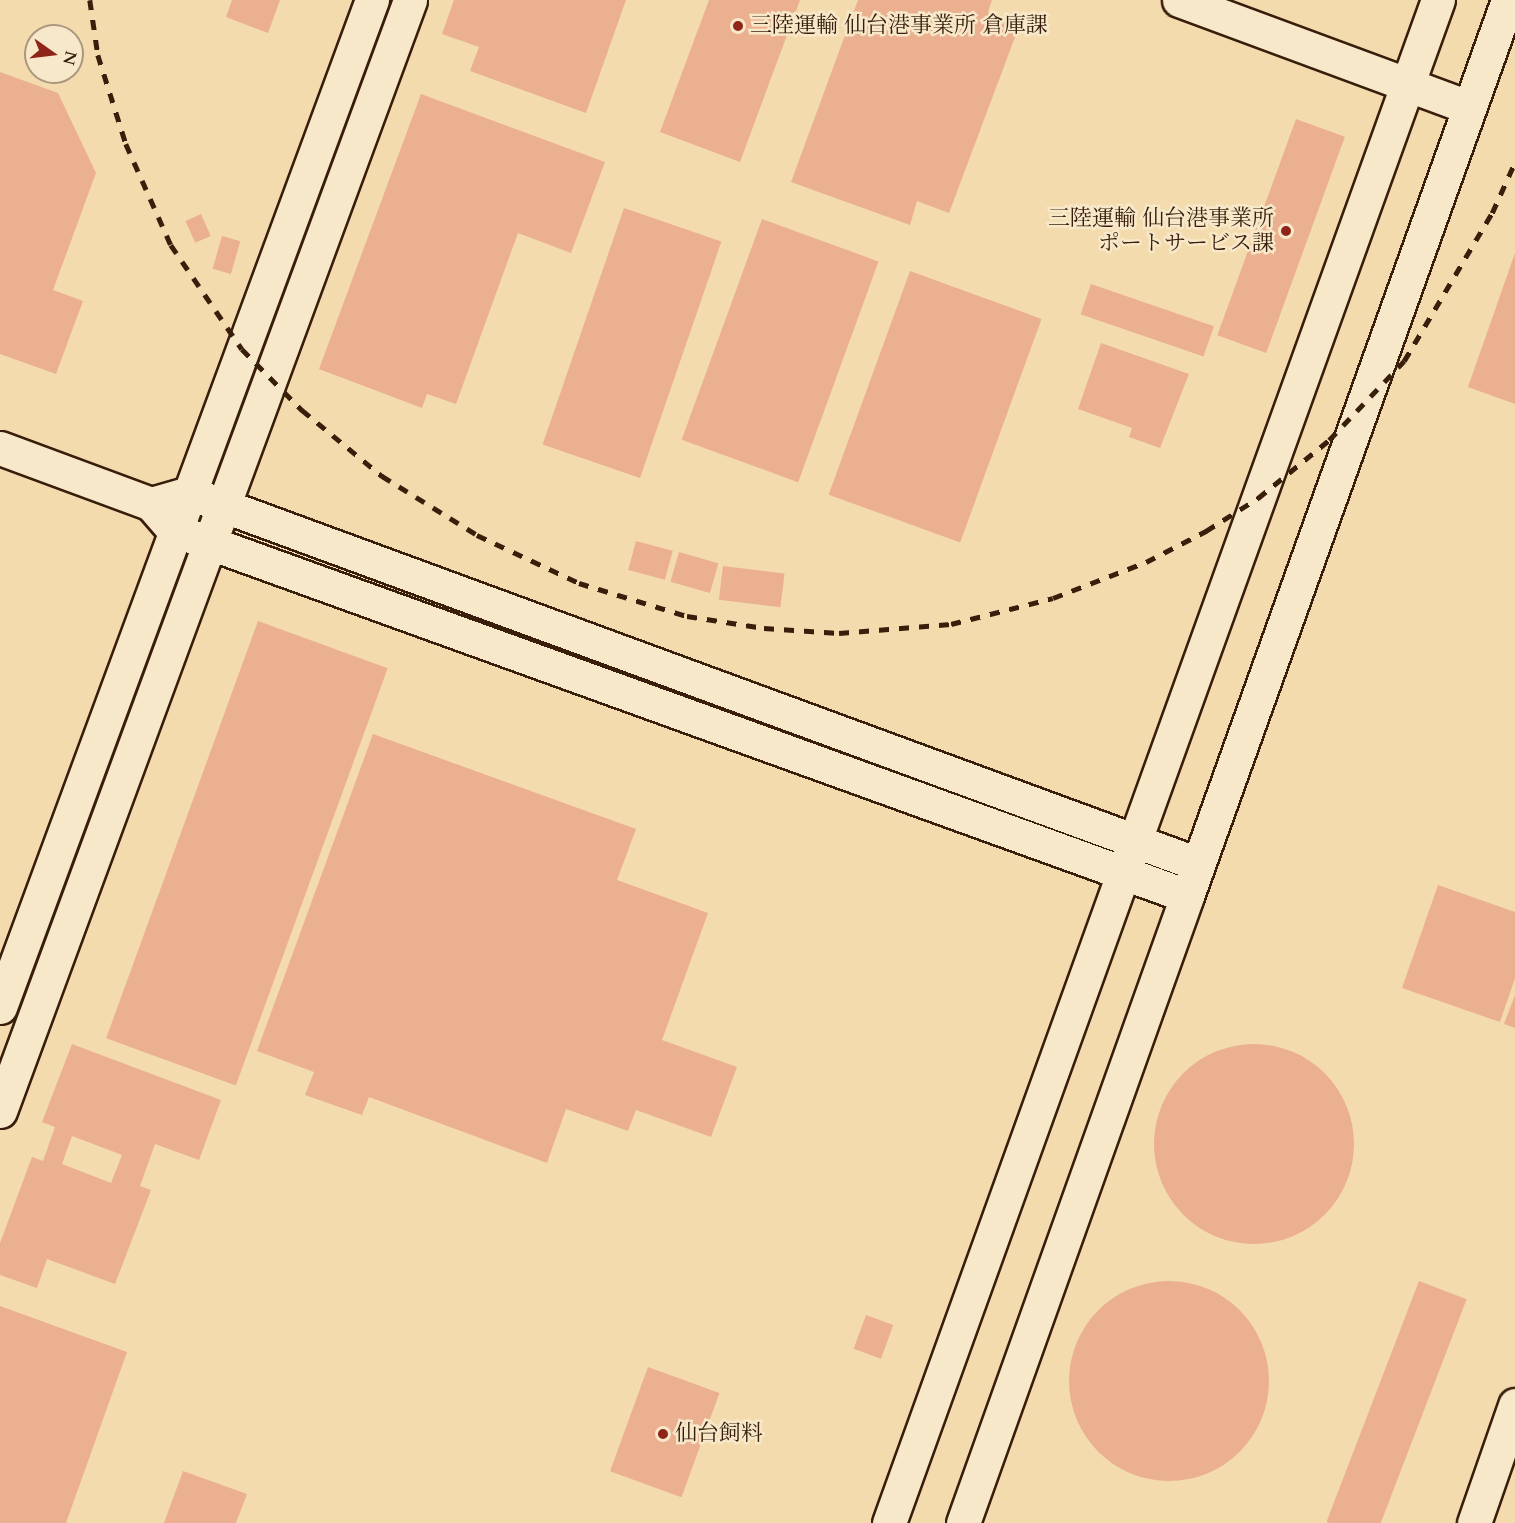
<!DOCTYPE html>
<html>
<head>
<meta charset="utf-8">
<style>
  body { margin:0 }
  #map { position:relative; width:1515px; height:1523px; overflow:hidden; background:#f4dbae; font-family:Cardo,"Noto Serif JP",serif }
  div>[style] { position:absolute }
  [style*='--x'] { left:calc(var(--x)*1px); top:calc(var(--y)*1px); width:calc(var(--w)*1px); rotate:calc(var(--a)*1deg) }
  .building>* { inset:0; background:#ebb08f; transform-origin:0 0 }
  .round { border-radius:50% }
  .roads { filter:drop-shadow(2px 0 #381e0b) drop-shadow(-2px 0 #381e0b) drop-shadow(0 2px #381e0b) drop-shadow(0 -2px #381e0b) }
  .secondary>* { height:33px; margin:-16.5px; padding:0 16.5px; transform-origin:16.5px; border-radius:16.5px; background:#f8e8ca }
  .rail>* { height:4.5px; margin-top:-2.25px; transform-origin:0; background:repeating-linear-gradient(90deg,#381e0b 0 10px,transparent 0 20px) }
  .dots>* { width:16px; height:16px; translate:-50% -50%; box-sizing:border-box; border:3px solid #f8e8ca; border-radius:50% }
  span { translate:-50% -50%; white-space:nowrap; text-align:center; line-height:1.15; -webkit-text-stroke:5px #f8e8ca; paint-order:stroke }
  .poi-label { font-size:22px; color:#381e0b }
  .left { translate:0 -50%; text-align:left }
  .right { translate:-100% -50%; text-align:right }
  .north { position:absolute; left:24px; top:24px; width:60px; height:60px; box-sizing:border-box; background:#f8e8ca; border:2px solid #ab977e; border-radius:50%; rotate:104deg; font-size:16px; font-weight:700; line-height:24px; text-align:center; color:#381e0b }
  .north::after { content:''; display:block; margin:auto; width:21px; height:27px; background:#8f2418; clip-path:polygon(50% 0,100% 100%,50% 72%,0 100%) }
</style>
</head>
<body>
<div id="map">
  <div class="building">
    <div style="clip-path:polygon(232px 0,280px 0,268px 33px,226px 17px)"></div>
    <div style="clip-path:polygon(454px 0,626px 0,586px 113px,470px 71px,479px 47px,442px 34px)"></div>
    <div style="clip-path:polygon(709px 0,800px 0,740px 162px,660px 132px)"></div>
    <div style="clip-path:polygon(858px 0,992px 0,988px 12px,1020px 24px,949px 213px,917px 201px,910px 225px,791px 182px)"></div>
    <div style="clip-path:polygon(0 72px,58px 93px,96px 173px,53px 290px,83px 301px,56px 374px,0 354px)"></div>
    <div style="clip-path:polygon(421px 94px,605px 162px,571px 253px,518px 233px,456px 404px,427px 394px,422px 408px,319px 369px)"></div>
    <div style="left:1296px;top:119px;width:52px;height:230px;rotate:20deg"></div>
    <div style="left:624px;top:208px;width:103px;height:250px;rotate:19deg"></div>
    <div style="left:201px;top:214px;width:24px;height:17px;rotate:66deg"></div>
    <div style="left:762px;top:219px;width:124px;height:235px;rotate:20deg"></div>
    <div style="left:222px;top:236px;width:19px;height:34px;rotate:16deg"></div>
    <div style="clip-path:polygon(1515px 253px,1515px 404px,1468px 387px)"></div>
    <div style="left:910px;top:271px;width:140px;height:238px;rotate:20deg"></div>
    <div style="left:1091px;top:284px;width:130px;height:32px;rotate:19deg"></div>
    <div style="clip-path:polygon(1101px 343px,1189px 374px,1160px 448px,1129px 437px,1132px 428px,1078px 409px)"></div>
    <div style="left:636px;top:541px;width:38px;height:30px;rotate:15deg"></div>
    <div style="left:679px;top:552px;width:41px;height:31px;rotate:16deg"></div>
    <div style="left:723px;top:566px;width:62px;height:34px;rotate:7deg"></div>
    <div style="left:258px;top:621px;width:138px;height:444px;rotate:20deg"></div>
    <div style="clip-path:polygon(373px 734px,636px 829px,617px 880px,708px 913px,662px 1040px,737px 1067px,711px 1137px,636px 1110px,628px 1131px,566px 1109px,547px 1163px,369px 1097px,362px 1115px,305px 1095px,314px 1072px,257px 1051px)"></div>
    <div style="clip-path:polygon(1438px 885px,1515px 912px,1515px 978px,1500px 1022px,1402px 988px)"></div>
    <div style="clip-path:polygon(1515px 995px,1515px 1028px,1504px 1024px)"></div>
    <div class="round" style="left:1154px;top:1044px;width:200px;height:200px"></div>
    <div style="clip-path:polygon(evenodd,72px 1044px,221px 1100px,199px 1160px,155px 1144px,140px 1186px,151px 1190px,115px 1284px,47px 1259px,37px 1288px,0 1275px,0 1243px,32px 1157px,43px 1161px,55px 1127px,42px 1122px,72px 1044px,72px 1136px,122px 1155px,111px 1183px,62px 1164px,72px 1136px)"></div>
    <div class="round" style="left:1069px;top:1281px;width:200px;height:200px"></div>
    <div style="left:1419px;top:1281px;width:51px;height:258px;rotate:21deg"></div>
    <div style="clip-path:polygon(0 1306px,127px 1352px,66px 1523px,0 1523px)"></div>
    <div style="left:866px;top:1315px;width:29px;height:36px;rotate:20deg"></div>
    <div style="left:648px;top:1367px;width:76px;height:111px;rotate:20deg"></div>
    <div style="clip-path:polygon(183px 1471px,247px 1494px,236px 1523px,164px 1523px)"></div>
  </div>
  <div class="roads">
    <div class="secondary">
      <div style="--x:1179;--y:0;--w:309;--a:20.3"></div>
      <div style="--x:0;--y:448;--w:161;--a:20.3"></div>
      <div style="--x:151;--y:504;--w:35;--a:49"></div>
      <div style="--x:174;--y:530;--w:1077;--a:19.86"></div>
      <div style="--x:1187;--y:896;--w:952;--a:-70.29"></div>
      <div style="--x:151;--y:504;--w:40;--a:-16"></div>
      <div style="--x:189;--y:493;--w:1075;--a:20.19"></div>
      <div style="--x:0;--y:1007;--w:1074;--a:-69.73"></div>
      <div style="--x:0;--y:1111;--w:1184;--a:-69.74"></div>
      <div style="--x:889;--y:1523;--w:1619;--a:-70.18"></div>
      <div style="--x:963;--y:1523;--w:666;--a:-70.34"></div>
      <div style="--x:1474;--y:1523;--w:125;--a:-70.8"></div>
    </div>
  </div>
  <div class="rail">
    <div style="--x:90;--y:0;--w:56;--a:81.7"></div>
    <div style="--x:98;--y:55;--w:93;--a:72.5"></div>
    <div style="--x:126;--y:144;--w:111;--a:66"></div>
    <div style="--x:171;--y:245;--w:126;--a:55.7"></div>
    <div style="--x:242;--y:349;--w:86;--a:45.5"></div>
    <div style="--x:302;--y:410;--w:104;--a:39.5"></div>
    <div style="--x:382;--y:476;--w:112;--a:31.8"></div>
    <div style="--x:477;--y:535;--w:113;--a:25.2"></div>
    <div style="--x:579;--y:583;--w:113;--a:17"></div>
    <div style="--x:687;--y:616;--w:78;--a:8.9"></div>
    <div style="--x:764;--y:628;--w:75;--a:3.8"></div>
    <div style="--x:839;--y:633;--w:112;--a:-4.6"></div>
    <div style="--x:951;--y:624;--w:105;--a:-14.3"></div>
    <div style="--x:1053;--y:598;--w:100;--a:-21.2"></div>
    <div style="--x:1146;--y:562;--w:68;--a:-27.3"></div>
    <div style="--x:1206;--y:531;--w:62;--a:-32.4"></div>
    <div style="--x:1258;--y:498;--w:92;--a:-39.2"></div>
    <div style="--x:1329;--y:440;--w:109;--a:-46.5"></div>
    <div style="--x:1404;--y:361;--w:172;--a:-59.3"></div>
    <div style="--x:1492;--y:213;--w:56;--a:-65.7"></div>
  </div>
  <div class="dots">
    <div style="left:738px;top:26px;background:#8f2418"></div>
    <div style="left:1286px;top:231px;background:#8f2418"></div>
    <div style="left:663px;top:1434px;background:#8f2418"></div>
  </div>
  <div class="poi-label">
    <span class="left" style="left:750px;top:26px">三陸運輸 仙台港事業所 倉庫課</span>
    <span class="right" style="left:1274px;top:231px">三陸運輸 仙台港事業所<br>ポートサービス課</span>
    <span class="left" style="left:675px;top:1434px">仙台飼料</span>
  </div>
  <div class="north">N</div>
</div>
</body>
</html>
